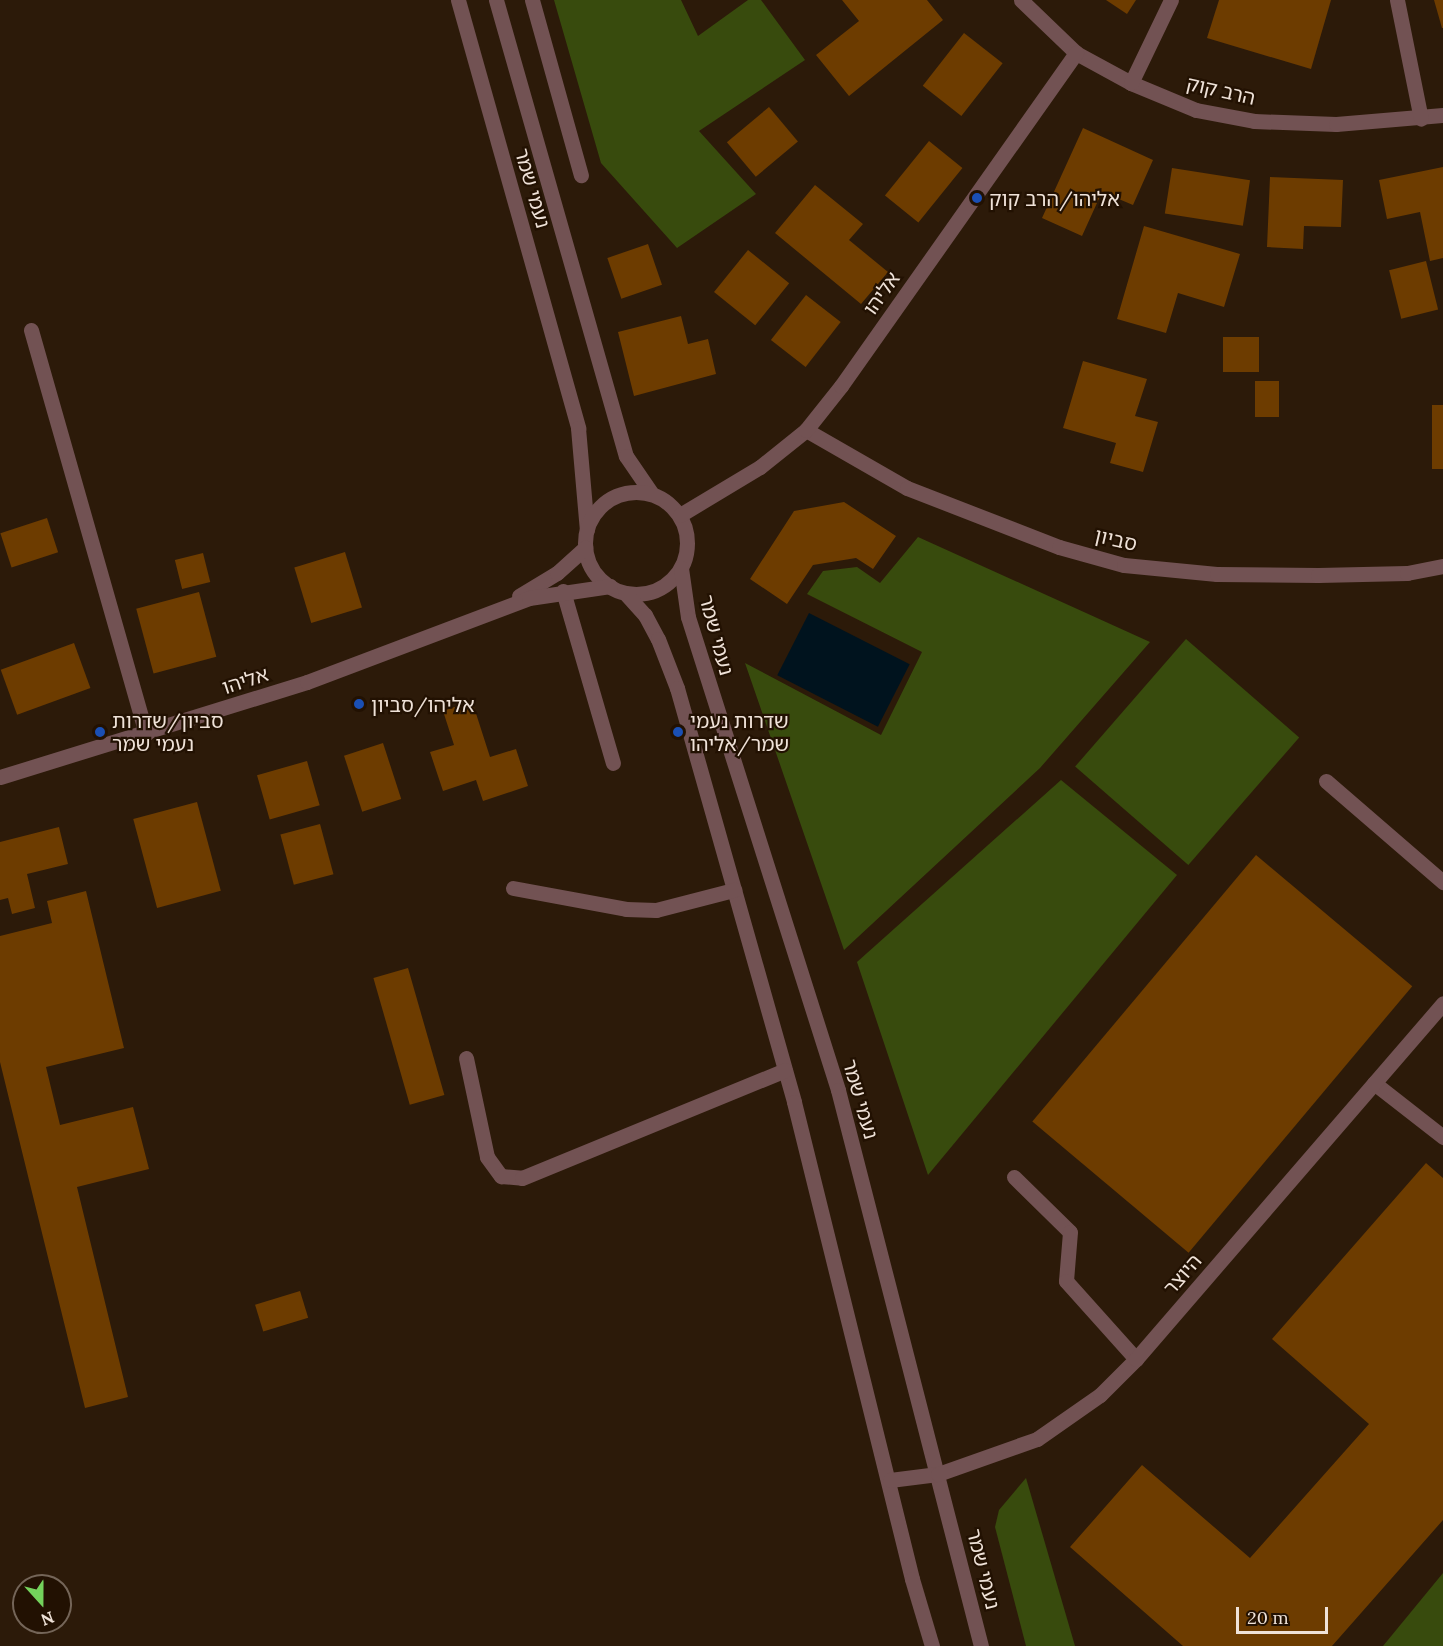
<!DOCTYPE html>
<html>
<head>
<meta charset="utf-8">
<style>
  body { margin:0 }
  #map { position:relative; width:1443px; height:1646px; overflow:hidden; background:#2c1a09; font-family:Lora,"Noto Sans Hebrew",serif }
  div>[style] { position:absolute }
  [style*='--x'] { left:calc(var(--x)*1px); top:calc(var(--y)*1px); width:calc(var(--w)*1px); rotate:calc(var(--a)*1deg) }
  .green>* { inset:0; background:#384b0d; transform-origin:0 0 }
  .water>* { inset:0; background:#00131e; transform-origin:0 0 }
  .building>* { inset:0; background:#6d3c00; transform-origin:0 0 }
  .minor>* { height:15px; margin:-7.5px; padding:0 7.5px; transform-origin:7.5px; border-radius:7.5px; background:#725253 }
  .minor>.ring { margin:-7.5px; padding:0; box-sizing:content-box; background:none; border:15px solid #725253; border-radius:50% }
  .dots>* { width:16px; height:16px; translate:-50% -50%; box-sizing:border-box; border:3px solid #221102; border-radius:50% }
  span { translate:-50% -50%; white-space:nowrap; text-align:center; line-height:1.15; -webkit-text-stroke:4.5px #221102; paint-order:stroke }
  .street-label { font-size:20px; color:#efe2d8 }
  .poi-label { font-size:20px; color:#efe2d8 }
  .left { translate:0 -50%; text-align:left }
  .north { position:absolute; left:12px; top:1574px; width:60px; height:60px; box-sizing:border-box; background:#221102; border:2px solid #746558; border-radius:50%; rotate:159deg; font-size:16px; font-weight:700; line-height:24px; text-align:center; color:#efe2d8 }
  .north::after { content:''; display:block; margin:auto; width:21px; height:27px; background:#74d25c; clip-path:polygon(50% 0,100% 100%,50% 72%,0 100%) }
  .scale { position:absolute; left:1236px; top:1607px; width:92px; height:27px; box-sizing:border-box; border:3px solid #efe2d8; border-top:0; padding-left:8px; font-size:18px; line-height:21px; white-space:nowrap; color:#efe2d8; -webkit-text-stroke:4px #221102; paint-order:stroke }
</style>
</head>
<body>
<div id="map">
  <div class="green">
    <div style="clip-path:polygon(554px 0,681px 0,698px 36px,748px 0,761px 0,805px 60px,699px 131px,756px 194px,677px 248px,601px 163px)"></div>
    <div style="clip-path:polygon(918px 537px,1150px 642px,1040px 768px,844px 950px,745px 663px,881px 735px,922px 652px,807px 594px,823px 571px,857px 567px,880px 583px)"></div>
    <div style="left:1186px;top:639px;width:150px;height:169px;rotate:41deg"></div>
    <div style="clip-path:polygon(1061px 780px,1177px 875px,928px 1175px,857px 962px)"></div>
    <div style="clip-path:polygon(1026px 1478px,1075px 1646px,1026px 1646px,995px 1527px,999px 1510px)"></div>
    <div style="clip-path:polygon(1443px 1573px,1443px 1646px,1383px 1646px)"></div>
  </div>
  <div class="water">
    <div style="left:809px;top:613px;width:113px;height:70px;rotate:27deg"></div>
  </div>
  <div class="building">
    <div style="clip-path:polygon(842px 0,927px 0,943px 20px,849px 96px,816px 55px,859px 21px)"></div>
    <div style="clip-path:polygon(1106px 0,1136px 0,1127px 14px)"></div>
    <div style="clip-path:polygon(1219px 0,1331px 0,1311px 69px,1207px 38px)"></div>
    <div style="clip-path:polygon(1434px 0,1443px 0,1443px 28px,1442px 28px)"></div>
    <div style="left:964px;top:33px;width:49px;height:67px;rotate:38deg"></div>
    <div style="left:769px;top:107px;width:45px;height:55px;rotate:50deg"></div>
    <div style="clip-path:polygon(1083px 128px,1153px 160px,1133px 205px,1102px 192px,1082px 236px,1042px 218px)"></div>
    <div style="left:929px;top:141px;width:43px;height:70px;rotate:39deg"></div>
    <div style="clip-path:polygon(1443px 167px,1443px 258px,1430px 261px,1420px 212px,1387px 219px,1379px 180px)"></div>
    <div style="left:1172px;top:168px;width:79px;height:46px;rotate:9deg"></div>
    <div style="clip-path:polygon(1270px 177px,1343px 180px,1341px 227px,1304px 226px,1303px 249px,1267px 247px)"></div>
    <div style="clip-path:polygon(815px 185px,863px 224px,849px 240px,888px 272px,861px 304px,775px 233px)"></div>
    <div style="clip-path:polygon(1144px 226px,1240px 254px,1224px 307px,1178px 293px,1166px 333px,1117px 319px)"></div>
    <div style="left:648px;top:244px;width:43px;height:43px;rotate:71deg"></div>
    <div style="left:748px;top:250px;width:53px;height:54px;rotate:39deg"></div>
    <div style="left:1426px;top:261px;width:50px;height:38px;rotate:76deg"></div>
    <div style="left:806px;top:295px;width:44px;height:57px;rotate:38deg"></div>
    <div style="clip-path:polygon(681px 316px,688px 344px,708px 339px,716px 374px,634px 396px,618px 332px)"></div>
    <div style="left:1223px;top:337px;width:36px;height:35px"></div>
    <div style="clip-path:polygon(1083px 361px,1147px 379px,1135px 416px,1158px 422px,1143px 472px,1110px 463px,1116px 443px,1063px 428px)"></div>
    <div style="left:1255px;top:381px;width:24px;height:36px"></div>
    <div style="left:1443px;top:405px;width:64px;height:11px;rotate:90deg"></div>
    <div style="clip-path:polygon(844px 502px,896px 536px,873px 569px,856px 558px,813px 565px,787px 604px,750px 579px,794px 511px)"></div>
    <div style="left:47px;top:518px;width:36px;height:49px;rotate:72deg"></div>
    <div style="left:345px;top:552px;width:58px;height:53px;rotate:73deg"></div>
    <div style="left:203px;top:553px;width:30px;height:29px;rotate:76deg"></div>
    <div style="left:199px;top:592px;width:67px;height:65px;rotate:75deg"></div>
    <div style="left:74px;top:643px;width:48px;height:78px;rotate:70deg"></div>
    <div style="clip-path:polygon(472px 701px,490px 757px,516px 749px,528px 786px,483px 801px,476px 780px,443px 791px,430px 752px,454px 745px,443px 711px)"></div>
    <div style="left:383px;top:743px;width:59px;height:41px;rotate:72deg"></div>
    <div style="left:307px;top:761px;width:46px;height:52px;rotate:74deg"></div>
    <div style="left:197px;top:802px;width:92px;height:66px;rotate:75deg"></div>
    <div style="left:320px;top:824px;width:52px;height:41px;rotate:75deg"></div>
    <div style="clip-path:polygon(59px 827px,68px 864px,27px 874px,35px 908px,12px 914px,8px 898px,0 900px,0 842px)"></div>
    <div style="left:1256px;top:855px;width:204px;height:348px;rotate:40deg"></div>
    <div style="clip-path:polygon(86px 891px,124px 1048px,46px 1067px,60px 1125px,133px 1107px,149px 1169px,77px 1187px,128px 1397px,85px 1408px,0 1062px,0 936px,52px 923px,47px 901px)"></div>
    <div style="left:408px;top:968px;width:132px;height:36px;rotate:74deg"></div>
    <div style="clip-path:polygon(1426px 1163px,1443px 1178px,1443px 1520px,1332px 1646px,1183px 1646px,1070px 1547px,1142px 1465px,1250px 1558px,1369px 1424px,1272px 1339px)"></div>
    <div style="left:300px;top:1291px;width:28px;height:47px;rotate:73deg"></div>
  </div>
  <div class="minor">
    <div style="--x:458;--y:0;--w:445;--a:74.3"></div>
    <div style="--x:578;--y:428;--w:102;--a:85"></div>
    <div style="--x:496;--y:0;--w:474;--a:74.1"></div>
    <div style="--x:626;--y:456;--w:46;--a:55.6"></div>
    <div style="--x:532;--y:0;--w:182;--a:74.4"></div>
    <div style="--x:1021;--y:0;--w:76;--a:43.9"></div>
    <div style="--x:1076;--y:53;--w:63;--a:28.6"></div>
    <div style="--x:1131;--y:83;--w:70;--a:22.6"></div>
    <div style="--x:1196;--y:110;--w:59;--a:10.7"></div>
    <div style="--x:1254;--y:121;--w:82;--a:2.1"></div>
    <div style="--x:1336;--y:124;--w:107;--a:-4.8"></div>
    <div style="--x:1397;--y:0;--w:121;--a:78.6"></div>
    <div style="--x:1131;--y:83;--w:92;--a:-64.3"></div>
    <div style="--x:31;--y:330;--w:420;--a:74.1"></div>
    <div style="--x:806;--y:430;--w:116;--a:29.9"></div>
    <div style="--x:907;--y:488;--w:163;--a:21.2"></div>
    <div style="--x:1059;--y:547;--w:67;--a:15.5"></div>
    <div style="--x:1124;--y:565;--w:93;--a:5.5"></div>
    <div style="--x:1217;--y:574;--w:101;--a:0.6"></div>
    <div style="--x:1318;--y:575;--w:89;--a:-1.3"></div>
    <div style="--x:1407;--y:573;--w:37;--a:-11"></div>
    <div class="ring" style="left:585px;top:492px;width:87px;height:87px"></div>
    <div style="--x:680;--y:515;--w:93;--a:-31"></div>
    <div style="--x:760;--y:467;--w:59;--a:-38.8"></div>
    <div style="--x:806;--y:430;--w:56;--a:-51.5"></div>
    <div style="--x:841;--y:386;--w:408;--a:-54.8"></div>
    <div style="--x:681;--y:568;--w:49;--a:81.9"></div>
    <div style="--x:688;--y:617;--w:496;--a:72.4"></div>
    <div style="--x:838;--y:1090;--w:574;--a:75.58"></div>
    <div style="--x:563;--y:591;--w:179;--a:73.8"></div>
    <div style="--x:625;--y:593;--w:30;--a:48"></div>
    <div style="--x:645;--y:615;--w:27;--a:62"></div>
    <div style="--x:658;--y:639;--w:53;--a:68.8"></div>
    <div style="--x:677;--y:688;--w:430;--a:74.2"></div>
    <div style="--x:794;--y:1102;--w:491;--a:76.1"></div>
    <div style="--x:912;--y:1579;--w:70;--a:73.4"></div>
    <div style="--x:519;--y:596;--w:44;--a:-31.2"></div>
    <div style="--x:557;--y:573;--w:38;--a:-42"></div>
    <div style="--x:0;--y:777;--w:321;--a:-17.2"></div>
    <div style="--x:307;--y:682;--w:237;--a:-20.7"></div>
    <div style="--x:529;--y:598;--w:82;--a:-8.4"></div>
    <div style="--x:1326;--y:781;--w:155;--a:40.8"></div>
    <div style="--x:513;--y:888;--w:115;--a:10.5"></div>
    <div style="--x:626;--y:909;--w:30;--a:2"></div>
    <div style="--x:656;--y:910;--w:81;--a:-14.4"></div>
    <div style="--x:466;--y:1058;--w:101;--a:78"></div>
    <div style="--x:487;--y:1157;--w:24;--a:54"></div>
    <div style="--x:501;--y:1176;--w:21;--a:5"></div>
    <div style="--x:522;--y:1178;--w:284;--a:-22.3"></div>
    <div style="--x:1374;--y:1083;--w:88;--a:38"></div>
    <div style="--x:1014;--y:1177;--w:78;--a:44.5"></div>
    <div style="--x:1070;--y:1232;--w:49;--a:94.7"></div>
    <div style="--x:1066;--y:1281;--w:105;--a:48.1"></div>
    <div style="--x:890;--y:1480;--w:48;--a:-7.1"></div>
    <div style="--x:938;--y:1474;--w:105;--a:-19.5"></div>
    <div style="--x:1037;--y:1439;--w:77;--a:-34.9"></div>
    <div style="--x:1100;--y:1395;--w:51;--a:-45"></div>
    <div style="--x:1136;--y:1359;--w:470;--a:-49.2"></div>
  </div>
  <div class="dots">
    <div style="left:977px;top:198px;background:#1a4fb4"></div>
    <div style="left:359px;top:704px;background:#1a4fb4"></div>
    <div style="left:100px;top:732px;background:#1a4fb4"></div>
    <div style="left:678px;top:732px;background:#1a4fb4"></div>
  </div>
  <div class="street-label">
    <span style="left:1221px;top:90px;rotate:13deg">הרב קוק</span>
    <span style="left:533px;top:188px;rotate:74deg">נעמי שמר</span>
    <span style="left:881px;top:293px;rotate:-55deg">אליהו</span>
    <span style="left:1116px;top:539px;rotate:13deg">סביון</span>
    <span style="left:717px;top:635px;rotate:75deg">נעמי שמר</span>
    <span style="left:245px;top:680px;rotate:-18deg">אליהו</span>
    <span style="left:861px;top:1099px;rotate:74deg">נעמי שמר</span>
    <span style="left:1182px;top:1274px;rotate:-49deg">היוצר</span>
    <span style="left:984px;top:1569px;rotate:76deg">נעמי שמר</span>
  </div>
  <div class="poi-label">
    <span class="left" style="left:989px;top:198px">אליהו/הרב קוק</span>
    <span class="left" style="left:371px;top:704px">אליהו/סביון</span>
    <span class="left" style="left:112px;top:732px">סביון/שדרות<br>נעמי שמר</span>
    <span class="left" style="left:690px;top:732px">שדרות נעמי<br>שמר/אליהו</span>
  </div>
  <div class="north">N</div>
  <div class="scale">20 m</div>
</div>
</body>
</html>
